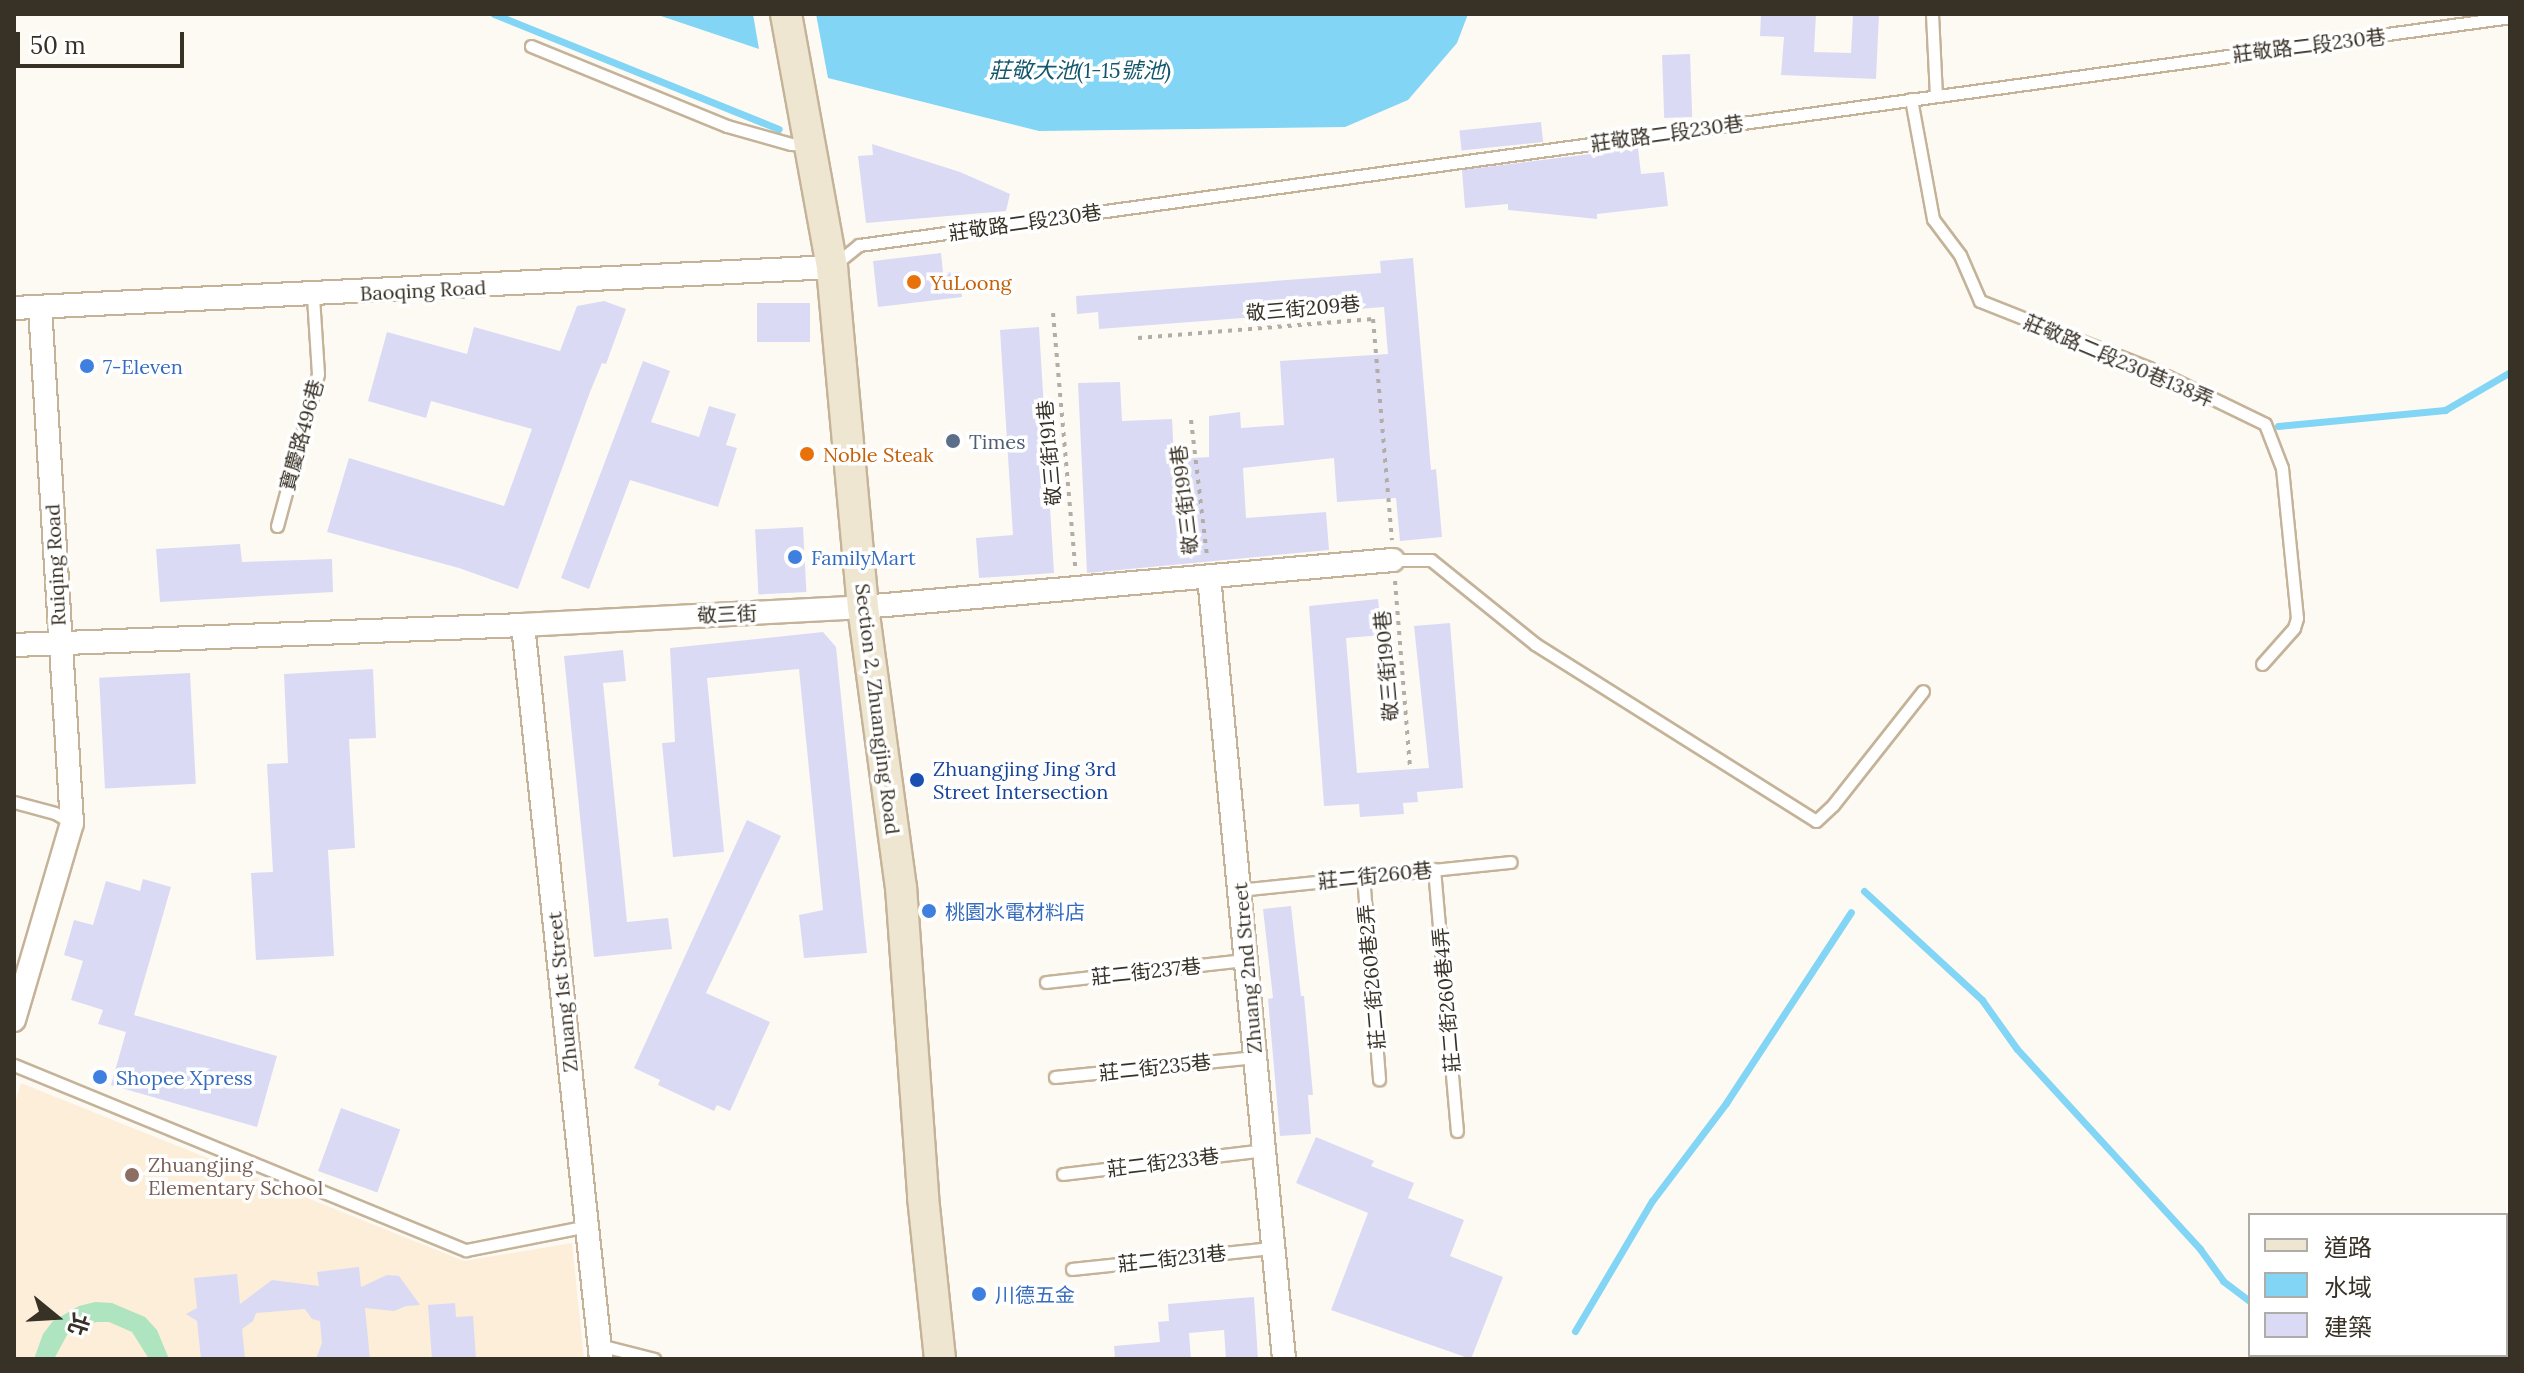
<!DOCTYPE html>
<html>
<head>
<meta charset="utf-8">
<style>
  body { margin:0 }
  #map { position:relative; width:2524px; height:1373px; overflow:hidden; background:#fdfaf4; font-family:Lora,"Noto Sans TC",serif }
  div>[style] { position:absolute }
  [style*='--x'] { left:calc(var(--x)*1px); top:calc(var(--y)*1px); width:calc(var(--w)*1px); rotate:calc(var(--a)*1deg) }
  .built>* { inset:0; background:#fceed9 }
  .green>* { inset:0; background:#aee4c0 }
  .water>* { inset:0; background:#82d5f5 }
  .stream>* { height:7px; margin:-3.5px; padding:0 3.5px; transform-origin:3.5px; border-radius:3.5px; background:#82d5f5 }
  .building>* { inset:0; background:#dadaf5; transform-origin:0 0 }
  .path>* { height:4px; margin-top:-2px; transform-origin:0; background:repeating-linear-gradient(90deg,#b2ada6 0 4px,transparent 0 10px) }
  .roads { filter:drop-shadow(2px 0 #c5b399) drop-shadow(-2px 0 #c5b399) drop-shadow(0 2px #c5b399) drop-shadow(0 -2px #c5b399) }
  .lane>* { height:11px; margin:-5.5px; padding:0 5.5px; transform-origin:5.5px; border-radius:5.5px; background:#fff }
  .street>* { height:22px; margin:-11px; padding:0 11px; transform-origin:11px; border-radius:11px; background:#fff }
  .secondary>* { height:30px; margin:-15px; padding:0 15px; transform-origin:15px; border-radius:15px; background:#eee6d0 }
  .dots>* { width:22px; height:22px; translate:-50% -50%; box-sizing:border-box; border:4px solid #fff; border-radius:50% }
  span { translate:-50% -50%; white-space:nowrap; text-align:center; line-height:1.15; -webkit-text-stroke:7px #fff; paint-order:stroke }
  .street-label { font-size:20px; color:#383126 }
  .food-label { font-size:20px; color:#c56008 }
  .left { translate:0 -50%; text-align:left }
  .shop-label { font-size:20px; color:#366cbe }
  .service-label { font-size:20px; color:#4e5e75 }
  .transit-label { font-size:20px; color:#164399 }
  .education-label { font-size:20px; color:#785e54 }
  .water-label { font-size:22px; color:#15586e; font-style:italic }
  .frame { position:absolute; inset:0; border:16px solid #383126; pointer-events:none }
  .legend { position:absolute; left:2248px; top:1213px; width:260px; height:144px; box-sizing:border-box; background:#fff; border:2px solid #afada8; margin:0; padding:10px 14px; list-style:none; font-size:24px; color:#383126 }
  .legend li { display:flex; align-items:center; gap:16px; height:40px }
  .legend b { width:40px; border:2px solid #afada8 }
  .north { position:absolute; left:16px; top:1277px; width:80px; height:80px; -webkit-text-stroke:6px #fff; paint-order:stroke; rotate:108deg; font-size:22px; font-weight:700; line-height:32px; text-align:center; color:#383126 }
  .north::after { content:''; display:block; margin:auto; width:28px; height:36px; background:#383126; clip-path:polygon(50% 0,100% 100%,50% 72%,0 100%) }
  .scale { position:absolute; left:16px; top:32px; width:168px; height:36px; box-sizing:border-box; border:4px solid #383126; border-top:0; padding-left:10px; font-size:24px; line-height:28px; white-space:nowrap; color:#383126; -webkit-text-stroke:6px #fff; paint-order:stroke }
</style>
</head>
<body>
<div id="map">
  <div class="built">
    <div style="clip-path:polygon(21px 1083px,464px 1261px,572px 1243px,584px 1359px,14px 1359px,14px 1106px)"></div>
  </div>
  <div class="green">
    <div style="clip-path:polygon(95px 1302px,112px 1303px,145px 1317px,157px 1330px,169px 1359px,149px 1359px,132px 1332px,109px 1322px,96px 1322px,67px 1335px,54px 1359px,34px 1359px,43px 1334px,53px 1321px,79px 1306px)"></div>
  </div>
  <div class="water">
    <div style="clip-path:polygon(655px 14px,753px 14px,759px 49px)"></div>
    <div style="clip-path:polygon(816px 14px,1468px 14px,1457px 43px,1408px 100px,1345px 127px,1039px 131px,828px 78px)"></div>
  </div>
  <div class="stream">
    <div style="--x:494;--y:14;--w:307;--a:22"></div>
    <div style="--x:2278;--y:426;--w:168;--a:-5.5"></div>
    <div style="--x:2445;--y:410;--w:75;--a:-30.3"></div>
    <div style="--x:1864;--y:891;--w:161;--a:42.7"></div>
    <div style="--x:1982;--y:1000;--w:60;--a:54.5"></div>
    <div style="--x:2017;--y:1049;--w:271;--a:47.5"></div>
    <div style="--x:2200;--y:1249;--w:39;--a:54"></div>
    <div style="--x:2223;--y:1281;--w:34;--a:37"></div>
    <div style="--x:1575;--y:1331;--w:151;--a:-59.4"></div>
    <div style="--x:1652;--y:1201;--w:123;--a:-52.9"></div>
    <div style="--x:1726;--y:1103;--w:228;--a:-56.8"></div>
    <div style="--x:2316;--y:1355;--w:6;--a:39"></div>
  </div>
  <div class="building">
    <div style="clip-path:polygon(1761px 14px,1816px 14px,1814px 52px,1851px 53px,1853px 14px,1879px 14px,1876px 79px,1781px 75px,1784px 37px,1760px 36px)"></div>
    <div style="left:1690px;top:54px;width:63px;height:28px;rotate:88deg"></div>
    <div style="left:1541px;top:122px;width:20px;height:82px;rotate:84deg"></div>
    <div style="clip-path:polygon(872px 144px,960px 172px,1010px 194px,1006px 211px,866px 223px,858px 156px,873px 155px)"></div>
    <div style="clip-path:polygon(1638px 148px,1641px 174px,1664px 172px,1668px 206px,1597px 214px,1597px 219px,1508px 210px,1508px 204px,1465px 208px,1462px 170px)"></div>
    <div style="clip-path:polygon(941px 253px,943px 273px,960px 272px,962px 297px,878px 307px,873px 261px)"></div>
    <div style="clip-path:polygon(1413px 258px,1431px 470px,1436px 469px,1442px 537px,1400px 541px,1396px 498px,1337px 502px,1334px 458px,1243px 468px,1246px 518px,1326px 512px,1329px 550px,1087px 573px,1078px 383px,1120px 382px,1122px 421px,1172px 419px,1174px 459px,1209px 457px,1209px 416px,1240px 412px,1241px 428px,1284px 425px,1280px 361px,1388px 354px,1384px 307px,1099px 329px,1098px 312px,1077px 314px,1076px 296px,1381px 273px,1380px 261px)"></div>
    <div style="clip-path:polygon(604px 301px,626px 309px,606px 364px,602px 363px,590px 392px,518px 589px,459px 568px,327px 532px,349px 458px,504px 506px,532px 429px,431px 401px,426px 418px,368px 401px,387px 332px,467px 354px,474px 327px,560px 351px,577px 306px)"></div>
    <div style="left:757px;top:303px;width:53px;height:39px"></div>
    <div style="clip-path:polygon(1039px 327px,1054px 573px,979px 578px,976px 538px,1013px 535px,1000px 330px)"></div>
    <div style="clip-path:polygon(643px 361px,670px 371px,651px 422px,699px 437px,709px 406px,736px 414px,726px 445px,737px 448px,718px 507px,630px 480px,589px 589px,561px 578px)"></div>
    <div style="left:803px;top:527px;width:65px;height:48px;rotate:87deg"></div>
    <div style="clip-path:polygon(240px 544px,242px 562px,332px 559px,333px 592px,160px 602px,156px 549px)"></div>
    <div style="clip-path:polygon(1378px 599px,1382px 635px,1346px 638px,1357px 773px,1429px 768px,1414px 626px,1450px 623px,1463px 788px,1417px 792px,1418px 802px,1403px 803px,1404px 814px,1360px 817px,1359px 804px,1324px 806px,1309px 606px)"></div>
    <div style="clip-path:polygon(823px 632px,836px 647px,867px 953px,804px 958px,799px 915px,823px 910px,799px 669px,707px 678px,724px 852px,673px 857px,662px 743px,675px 742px,670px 648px)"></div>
    <div style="clip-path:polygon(623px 650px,626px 681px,603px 683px,627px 922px,668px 918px,672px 949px,594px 957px,564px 656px)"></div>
    <div style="clip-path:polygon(373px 669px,376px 738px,349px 739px,355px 848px,328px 850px,334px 956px,256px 960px,251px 873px,273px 872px,267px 764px,288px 763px,284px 674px)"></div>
    <div style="left:190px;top:673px;width:111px;height:91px;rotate:87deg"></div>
    <div style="clip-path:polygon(747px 820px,781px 836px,706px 993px,770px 1022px,730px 1111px,717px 1105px,714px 1111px,658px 1085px,660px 1080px,634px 1068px)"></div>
    <div style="clip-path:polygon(143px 879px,171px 887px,134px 1015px,277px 1056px,257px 1127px,111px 1085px,126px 1032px,98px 1024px,103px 1010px,71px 1000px,83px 961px,64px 955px,74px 920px,93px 925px,106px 881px,140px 891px)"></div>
    <div style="clip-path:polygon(1291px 906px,1301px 996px,1304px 996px,1313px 1095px,1308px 1095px,1311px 1134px,1280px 1136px,1268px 999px,1273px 998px,1263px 909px)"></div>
    <div style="left:341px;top:1108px;width:63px;height:67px;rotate:20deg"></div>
    <div style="clip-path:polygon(1316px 1137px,1374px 1161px,1371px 1166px,1414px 1183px,1408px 1198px,1464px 1220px,1450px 1256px,1503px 1277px,1471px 1359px,1331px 1310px,1368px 1213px,1296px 1183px)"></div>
    <div style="clip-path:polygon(359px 1267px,361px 1287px,387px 1275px,399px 1276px,420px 1305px,406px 1306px,394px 1311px,365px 1308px,370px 1359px,316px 1359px,322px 1343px,320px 1321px,312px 1319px,305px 1309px,256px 1313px,253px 1321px,242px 1329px,245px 1359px,201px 1359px,197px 1321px,186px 1314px,197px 1308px,194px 1278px,237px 1274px,240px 1304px,272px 1280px,319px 1286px,317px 1272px)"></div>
    <div style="clip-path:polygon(1254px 1297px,1258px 1359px,1226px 1359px,1224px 1330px,1189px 1333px,1191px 1359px,1115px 1359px,1114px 1346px,1160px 1342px,1158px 1322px,1169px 1321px,1168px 1304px)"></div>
    <div style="clip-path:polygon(455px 1303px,456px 1317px,473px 1316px,476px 1359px,432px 1359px,428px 1305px)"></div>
  </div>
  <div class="path">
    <div style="--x:1053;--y:313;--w:255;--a:85"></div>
    <div style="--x:1138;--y:338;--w:236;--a:-4.6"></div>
    <div style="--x:1373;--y:319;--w:222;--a:85.1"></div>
    <div style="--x:1191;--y:420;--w:138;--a:83.3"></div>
    <div style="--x:1395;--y:581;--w:189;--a:85.4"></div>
  </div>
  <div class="roads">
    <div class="lane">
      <div style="--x:1932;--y:14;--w:82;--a:87.2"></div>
      <div style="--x:531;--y:46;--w:212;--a:22.2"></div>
      <div style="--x:727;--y:126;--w:66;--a:15.7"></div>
      <div style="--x:791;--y:144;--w:18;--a:3"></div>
      <div style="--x:1911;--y:99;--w:122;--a:79.6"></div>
      <div style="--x:1933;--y:219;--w:45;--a:53.1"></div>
      <div style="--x:1960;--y:255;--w:50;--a:66.5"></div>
      <div style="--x:1980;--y:301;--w:187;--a:21.6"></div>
      <div style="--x:2154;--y:370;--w:123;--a:25.9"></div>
      <div style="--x:2265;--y:424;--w:47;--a:68.9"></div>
      <div style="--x:2282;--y:468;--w:151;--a:84.3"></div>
      <div style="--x:2297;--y:618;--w:10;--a:107"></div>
      <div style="--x:2294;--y:628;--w:48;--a:131.6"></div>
      <div style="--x:834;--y:265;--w:32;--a:-39"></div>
      <div style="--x:859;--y:245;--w:1667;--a:-7.86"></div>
      <div style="--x:277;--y:526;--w:157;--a:-74.9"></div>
      <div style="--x:318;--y:374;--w:78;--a:-93.7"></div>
      <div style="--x:1393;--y:560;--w:38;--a:0"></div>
      <div style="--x:1431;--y:560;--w:134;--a:38.9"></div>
      <div style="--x:1535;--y:644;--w:332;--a:32.2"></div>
      <div style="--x:1816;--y:821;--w:23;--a:-43"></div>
      <div style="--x:1833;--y:805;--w:145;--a:-51.7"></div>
      <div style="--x:14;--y:802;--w:42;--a:15"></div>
      <div style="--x:55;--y:813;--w:20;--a:30"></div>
      <div style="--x:1434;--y:869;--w:263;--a:85"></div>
      <div style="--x:1363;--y:875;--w:205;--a:85.5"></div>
      <div style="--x:1239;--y:890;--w:273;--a:-5.9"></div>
      <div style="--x:1046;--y:982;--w:201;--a:-6.3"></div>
      <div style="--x:14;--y:1065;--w:488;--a:22.3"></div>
      <div style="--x:466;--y:1250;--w:123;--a:-11.2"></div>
      <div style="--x:1055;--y:1077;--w:201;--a:-5.7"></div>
      <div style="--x:1063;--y:1174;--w:202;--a:-6.8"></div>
      <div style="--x:1072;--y:1269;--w:202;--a:-6"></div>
      <div style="--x:599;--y:1345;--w:57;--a:14.3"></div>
    </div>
    <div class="street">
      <div style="--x:14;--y:308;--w:819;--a:-2.87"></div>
      <div style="--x:1209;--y:577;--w:786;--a:84.52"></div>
      <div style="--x:523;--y:625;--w:738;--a:83.93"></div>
      <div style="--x:14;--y:645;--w:509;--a:-2.25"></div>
      <div style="--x:523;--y:625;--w:340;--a:-3"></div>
      <div style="--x:863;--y:607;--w:532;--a:-5.07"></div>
      <div style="--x:14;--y:1020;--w:205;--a:-73.6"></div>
      <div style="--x:72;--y:823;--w:517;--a:-93.55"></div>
    </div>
    <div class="secondary">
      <div style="--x:786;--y:14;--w:257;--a:79.7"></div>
      <div style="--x:832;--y:267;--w:341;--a:84.8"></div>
      <div style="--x:863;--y:607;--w:283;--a:82.3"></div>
      <div style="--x:901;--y:887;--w:311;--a:85.9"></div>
      <div style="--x:923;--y:1197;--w:163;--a:84"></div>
    </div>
  </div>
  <div class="dots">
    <div style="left:914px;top:282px;background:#e8710a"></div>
    <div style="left:87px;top:366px;background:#3f7fe0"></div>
    <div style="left:953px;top:441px;background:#5c6f8a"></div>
    <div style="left:807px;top:454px;background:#e8710a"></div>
    <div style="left:795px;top:557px;background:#3f7fe0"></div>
    <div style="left:917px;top:780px;background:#1a4fb4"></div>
    <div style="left:929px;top:911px;background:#3f7fe0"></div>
    <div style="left:100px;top:1077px;background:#3f7fe0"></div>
    <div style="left:132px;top:1175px;background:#8d6e63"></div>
    <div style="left:979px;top:1294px;background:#3f7fe0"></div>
  </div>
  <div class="street-label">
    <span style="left:2309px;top:45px;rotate:-7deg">莊敬路二段230巷</span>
    <span style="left:1667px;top:133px;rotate:-8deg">莊敬路二段230巷</span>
    <span style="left:1025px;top:222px;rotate:-8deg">莊敬路二段230巷</span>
    <span style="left:423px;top:290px;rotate:-3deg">Baoqing Road</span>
    <span style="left:1303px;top:308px;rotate:-5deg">敬三街209巷</span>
    <span style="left:2119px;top:360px;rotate:23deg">莊敬路二段230巷138弄</span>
    <span style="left:301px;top:435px;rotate:-75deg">寶慶路496巷</span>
    <span style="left:1049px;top:453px;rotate:-95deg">敬三街191巷</span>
    <span style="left:1184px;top:500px;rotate:-97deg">敬三街199巷</span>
    <span style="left:55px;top:565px;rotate:-93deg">Ruiqing Road</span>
    <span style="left:727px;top:614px;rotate:-3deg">敬三街</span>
    <span style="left:1386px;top:666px;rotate:-95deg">敬三街190巷</span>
    <span style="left:878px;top:709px;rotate:83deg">Section 2, Zhuangjing Road</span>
    <span style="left:1375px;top:875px;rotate:-6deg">莊二街260巷</span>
    <span style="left:1247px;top:968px;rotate:-95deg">Zhuang 2nd Street</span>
    <span style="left:1146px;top:971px;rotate:-6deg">莊二街237巷</span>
    <span style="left:1371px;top:977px;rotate:-95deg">莊二街260巷2弄</span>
    <span style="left:562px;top:992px;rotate:-96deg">Zhuang 1st Street</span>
    <span style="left:1446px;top:1000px;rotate:-95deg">莊二街260巷4弄</span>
    <span style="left:1155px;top:1067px;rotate:-6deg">莊二街235巷</span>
    <span style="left:1163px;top:1162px;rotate:-7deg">莊二街233巷</span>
    <span style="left:1172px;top:1258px;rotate:-6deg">莊二街231巷</span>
  </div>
  <div class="food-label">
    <span class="left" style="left:930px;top:282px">YuLoong</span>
    <span class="left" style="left:823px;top:454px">Noble Steak</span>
  </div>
  <div class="shop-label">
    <span class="left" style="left:103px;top:366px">7-Eleven</span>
    <span class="left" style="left:811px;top:557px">FamilyMart</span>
    <span class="left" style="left:945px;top:911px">桃園水電材料店</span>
    <span class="left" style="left:116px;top:1077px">Shopee Xpress</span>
    <span class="left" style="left:995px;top:1294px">川德五金</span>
  </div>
  <div class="service-label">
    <span class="left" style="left:969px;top:441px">Times</span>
  </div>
  <div class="transit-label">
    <span class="left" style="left:933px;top:780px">Zhuangjing Jing 3rd<br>Street Intersection</span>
  </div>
  <div class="education-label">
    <span class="left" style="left:148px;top:1176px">Zhuangjing<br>Elementary School</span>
  </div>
  <div class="water-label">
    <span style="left:1080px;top:71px">莊敬大池(1-15號池)</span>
  </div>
  <div class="frame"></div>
  <ul class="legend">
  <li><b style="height:10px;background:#eee6d0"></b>道路</li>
  <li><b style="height:22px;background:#82d5f5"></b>水域</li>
  <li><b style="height:22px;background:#dadaf5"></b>建築</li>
  </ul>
  <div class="north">北</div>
  <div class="scale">50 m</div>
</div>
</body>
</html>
